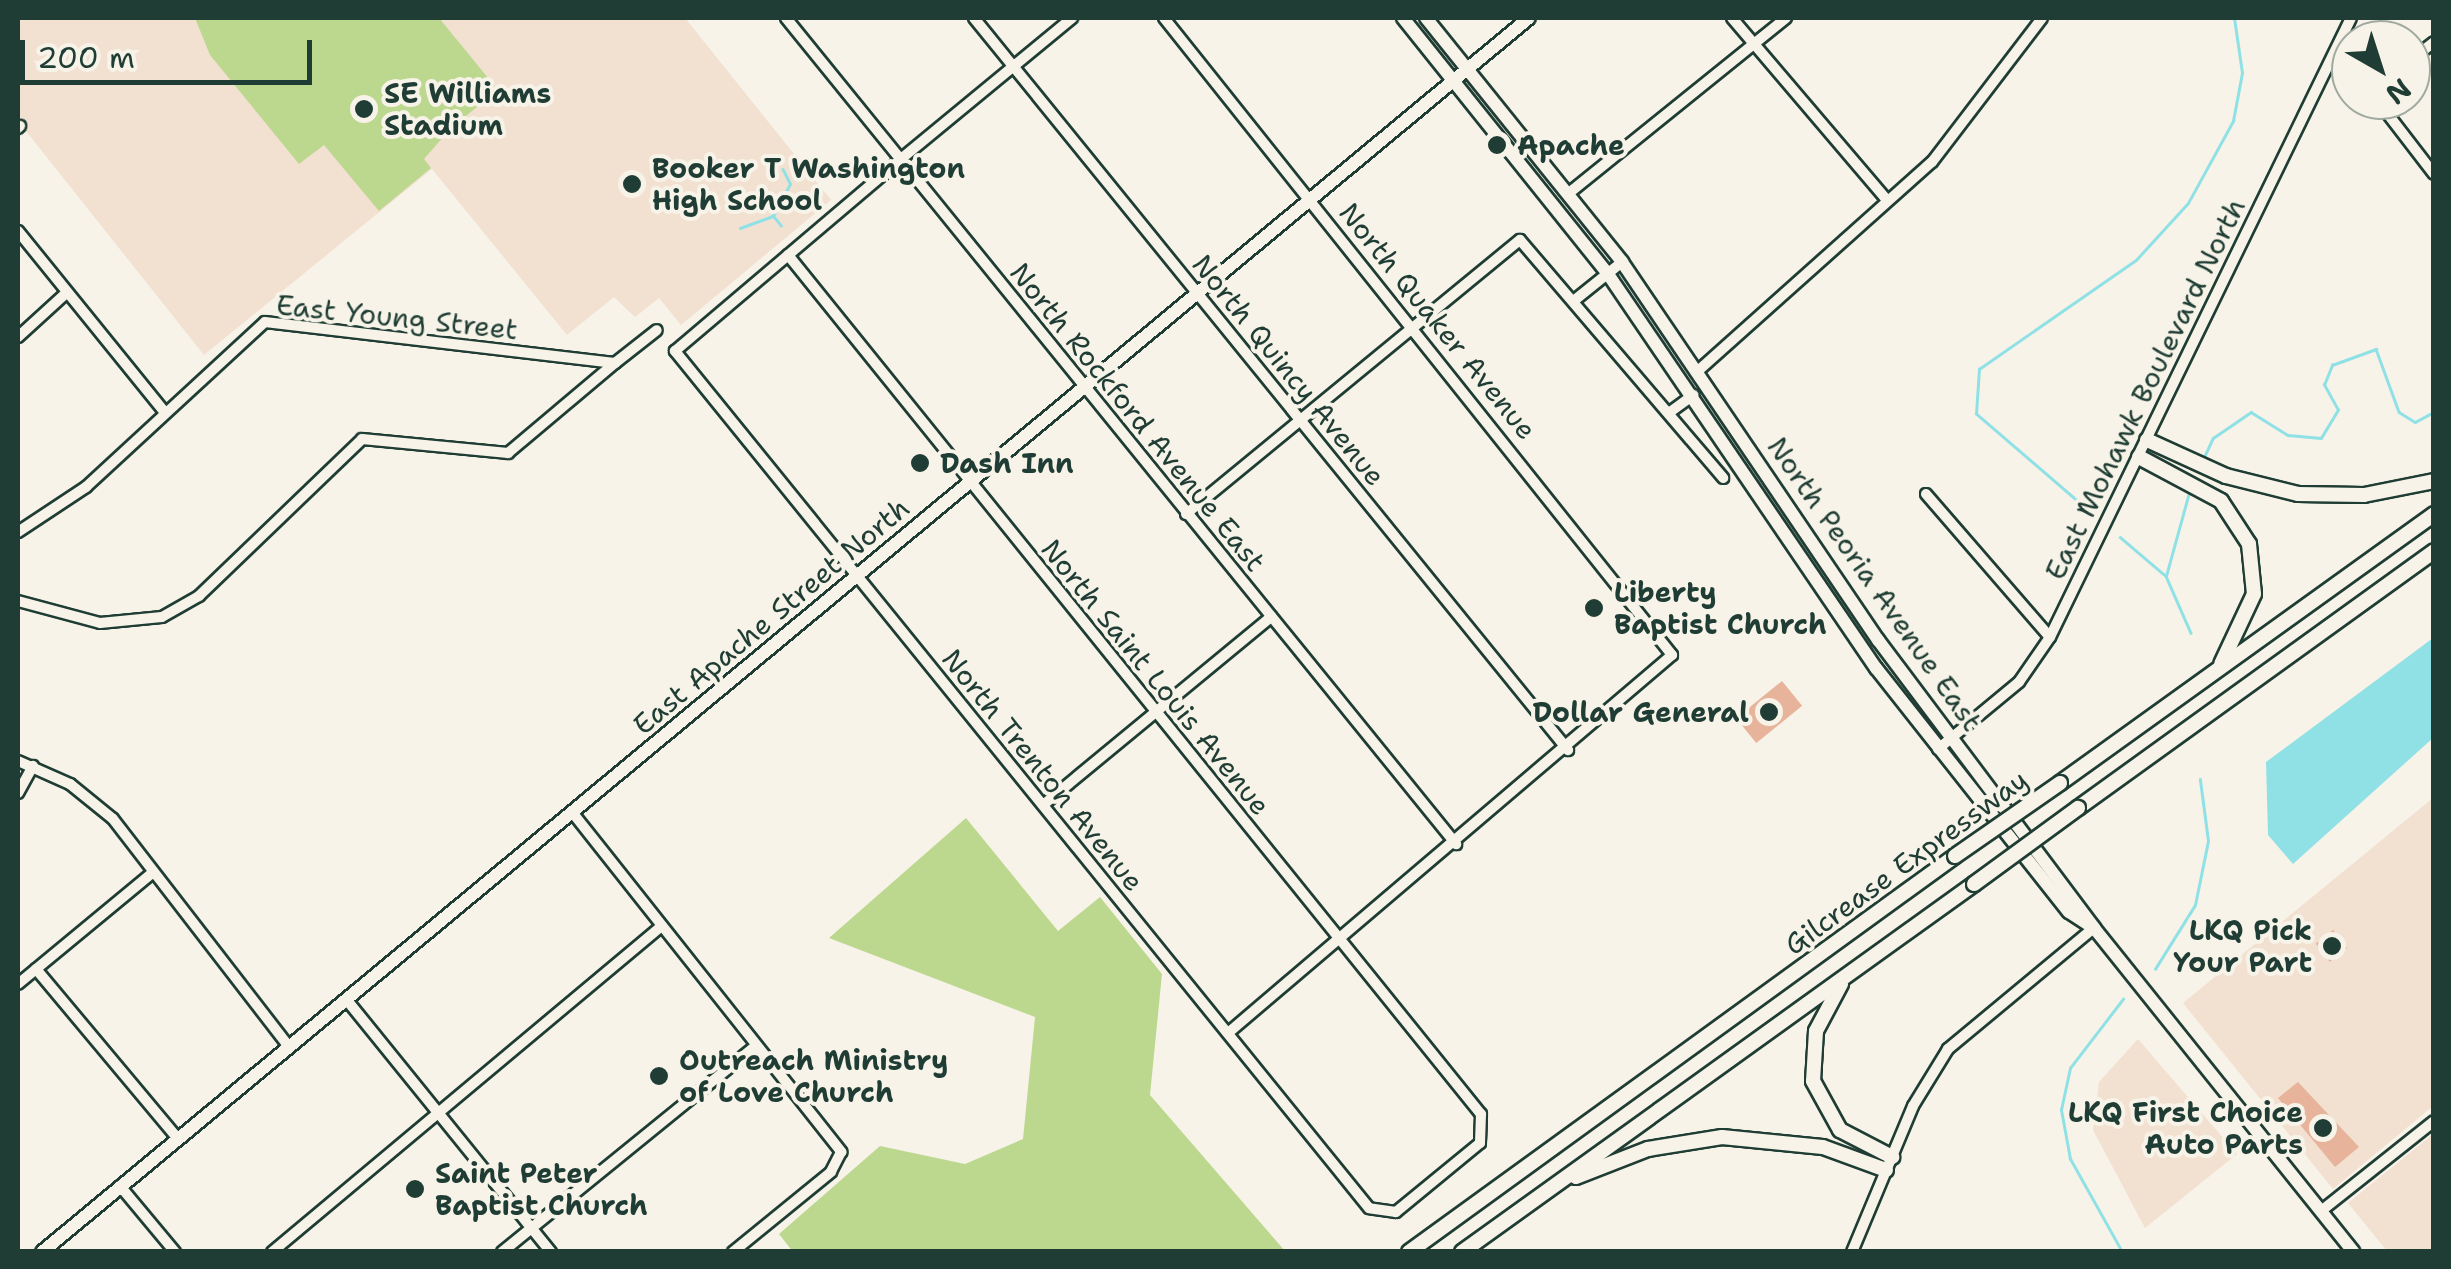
<!DOCTYPE html>
<html>
<head>
<meta charset="utf-8">
<style>
  body { margin:0 }
  #map { position:relative; width:2451px; height:1269px; overflow:hidden; background:#f7f3e8; font-family:"Shantell Sans",sans-serif }
  div>[style] { position:absolute }
  [style*='--x'] { left:calc(var(--x)*1px); top:calc(var(--y)*1px); width:calc(var(--w)*1px); rotate:calc(var(--a)*1deg) }
  .built>* { inset:0; background:#f2e0d1 }
  .green>* { inset:0; background:#bcd88f }
  .water>* { inset:0; background:#90e1e6 }
  .stream>* { height:2.5px; margin:-1.25px; padding:0 1.25px; transform-origin:1.25px; border-radius:1.25px; background:#90e1e6 }
  .building>* { inset:0; background:#e7b39b; transform-origin:0 0 }
  .roads { filter:drop-shadow(2px 0 #1f3d34) drop-shadow(-2px 0 #1f3d34) drop-shadow(0 2px #1f3d34) drop-shadow(0 -2px #1f3d34) }
  .minor>* { height:10px; margin:-5px; padding:0 5px; transform-origin:5px; border-radius:5px; background:#f7f3e8 }
  .major>* { height:12px; margin:-6px; padding:0 6px; transform-origin:6px; border-radius:6px; background:#f7f3e8 }
  .highway>* { height:14px; margin:-7px; padding:0 7px; transform-origin:7px; border-radius:7px; background:#f7f3e8 }
  .bridges { filter:drop-shadow(2px 0 #1f3d34) drop-shadow(-2px 0 #1f3d34) drop-shadow(0 2px #1f3d34) drop-shadow(0 -2px #1f3d34) }
  .highway-bridge>* { height:14px; margin:-7px; padding:0 7px; transform-origin:7px; border-radius:7px; background:#f7f3e8 }
  .dots>* { width:28px; height:28px; translate:-50% -50%; box-sizing:border-box; border:5px solid #f7f3e8; border-radius:50% }
  span { translate:-50% -50%; white-space:nowrap; text-align:center; line-height:1.15; -webkit-text-stroke:8px #f7f3e8; paint-order:stroke }
  .poi-label { font-size:28px; color:#1f3d34; font-weight:700 }
  .left { translate:0 -50%; text-align:left }
  .right { translate:-100% -50%; text-align:right }
  .street-label { font-size:28px; color:#1f3d34 }
  .frame { position:absolute; inset:0; border:20px solid #1f3d34; pointer-events:none }
  .north { position:absolute; left:2331px; top:20px; width:100px; height:100px; box-sizing:border-box; background:#f7f3e8; border:2px solid #a1aaa0; border-radius:50%; rotate:141deg; font-size:28px; font-weight:700; line-height:40px; text-align:center; color:#1f3d34 }
  .north::after { content:''; display:block; margin:auto; width:35px; height:45px; background:#1f3d34; clip-path:polygon(50% 0,100% 100%,50% 72%,0 100%) }
  .scale { position:absolute; left:20px; top:40px; width:292px; height:45px; box-sizing:border-box; border:5px solid #1f3d34; border-top:0; padding-left:12px; font-size:30px; line-height:35px; white-space:nowrap; color:#1f3d34; -webkit-text-stroke:8px #f7f3e8; paint-order:stroke }
</style>
</head>
<body>
<div id="map">
  <div class="built">
    <div style="clip-path:polygon(18px 18px,685px 18px,831px 200px,681px 325px,659px 298px,635px 317px,614px 297px,567px 335px,432px 169px,204px 355px,18px 121px)"></div>
    <div style="clip-path:polygon(2433px 798px,2433px 1106px,2333px 1189px,2183px 1003px)"></div>
    <div style="clip-path:polygon(2138px 1039px,2237px 1154px,2145px 1228px,2093px 1130px,2099px 1082px)"></div>
    <div style="clip-path:polygon(2433px 1134px,2433px 1251px,2387px 1251px,2348px 1203px)"></div>
  </div>
  <div class="green">
    <div style="clip-path:polygon(195px 18px,439px 18px,498px 90px,451px 128px,424px 159px,431px 168px,379px 211px,324px 145px,299px 164px,210px 55px)"></div>
    <div style="clip-path:polygon(966px 818px,1058px 931px,1100px 897px,1162px 974px,1150px 1095px,1285px 1251px,793px 1252px,779px 1234px,880px 1146px,965px 1164px,1023px 1139px,1035px 1017px,829px 938px)"></div>
  </div>
  <div class="water">
    <div style="clip-path:polygon(2433px 638px,2433px 738px,2293px 864px,2268px 835px,2266px 762px)"></div>
  </div>
  <div class="stream">
    <div style="--x:781;--y:226;--w:13;--a:-129"></div>
    <div style="--x:773;--y:216;--w:36;--a:-62"></div>
    <div style="--x:790;--y:184;--w:16;--a:-117"></div>
    <div style="--x:740;--y:228;--w:33;--a:-20"></div>
    <div style="--x:2204;--y:457;--w:21;--a:-65"></div>
    <div style="--x:2213;--y:438;--w:46;--a:-34.4"></div>
    <div style="--x:2251;--y:412;--w:44;--a:31.9"></div>
    <div style="--x:2288;--y:435;--w:33;--a:5"></div>
    <div style="--x:2321;--y:438;--w:33;--a:-59"></div>
    <div style="--x:2338;--y:410;--w:29;--a:-119"></div>
    <div style="--x:2324;--y:385;--w:22;--a:-68"></div>
    <div style="--x:2332;--y:365;--w:47;--a:-20"></div>
    <div style="--x:2376;--y:349;--w:67;--a:69.9"></div>
    <div style="--x:2399;--y:412;--w:19;--a:32"></div>
    <div style="--x:2415;--y:422;--w:21;--a:-28"></div>
    <div style="--x:2090;--y:512;--w:150;--a:-139.3"></div>
    <div style="--x:1976;--y:414;--w:45;--a:-86.2"></div>
    <div style="--x:1979;--y:369;--w:191;--a:-34.8"></div>
    <div style="--x:2136;--y:260;--w:77;--a:-47.6"></div>
    <div style="--x:2188;--y:203;--w:94;--a:-61.2"></div>
    <div style="--x:2233;--y:121;--w:49;--a:-79.4"></div>
    <div style="--x:2242;--y:73;--w:56;--a:-98.3"></div>
    <div style="--x:2120;--y:537;--w:60;--a:40.3"></div>
    <div style="--x:2166;--y:576;--w:62;--a:66.3"></div>
    <div style="--x:2166;--y:576;--w:90;--a:-74.6"></div>
    <div style="--x:2155;--y:969;--w:75;--a:-58"></div>
    <div style="--x:2195;--y:905;--w:65;--a:-78.5"></div>
    <div style="--x:2208;--y:841;--w:62;--a:-97.5"></div>
    <div style="--x:2122;--y:1252;--w:107;--a:-119.2"></div>
    <div style="--x:2070;--y:1159;--w:50;--a:-100.4"></div>
    <div style="--x:2061;--y:1110;--w:43;--a:-77.9"></div>
    <div style="--x:2070;--y:1068;--w:87;--a:-52.5"></div>
  </div>
  <div class="building">
    <div style="left:1782px;top:681px;width:32px;height:59px;rotate:51deg"></div>
    <div style="left:2333px;top:930px;width:23px;height:22px;rotate:52deg"></div>
    <div style="clip-path:polygon(2298px 1082px,2359px 1147px,2335px 1167px,2278px 1098px)"></div>
  </div>
  <div class="roads">
    <div class="minor">
      <div style="--x:786;--y:18;--w:1064;--a:50.95"></div>
      <div style="--x:974;--y:18;--w:943;--a:50.94"></div>
      <div style="--x:1164;--y:18;--w:815;--a:51.43"></div>
      <div style="--x:1672;--y:655;--w:583;--a:139.59"></div>
      <div style="--x:1732;--y:18;--w:240;--a:49.6"></div>
      <div style="--x:2411;--y:60;--w:29;--a:-38"></div>
      <div style="--x:2377;--y:100;--w:93;--a:52.4"></div>
      <div style="--x:18;--y:128;--w:3;--a:-45"></div>
      <div style="--x:1569;--y:193;--w:279;--a:-38.9"></div>
      <div style="--x:18;--y:231;--w:230;--a:51"></div>
      <div style="--x:788;--y:255;--w:1104;--a:51.11"></div>
      <div style="--x:1481;--y:1114;--w:29;--a:92"></div>
      <div style="--x:1480;--y:1143;--w:109;--a:140.6"></div>
      <div style="--x:1396;--y:1212;--w:27;--a:-172"></div>
      <div style="--x:1369;--y:1208;--w:1103;--a:-129"></div>
      <div style="--x:675;--y:351;--w:297;--a:-40.3"></div>
      <div style="--x:901;--y:159;--w:222;--a:-39.5"></div>
      <div style="--x:1576;--y:299;--w:59;--a:-38.8"></div>
      <div style="--x:18;--y:337;--w:62;--a:-42.4"></div>
      <div style="--x:1699;--y:370;--w:312;--a:-41.8"></div>
      <div style="--x:1932;--y:162;--w:181;--a:-52.6"></div>
      <div style="--x:1670;--y:412;--w:29;--a:-36"></div>
      <div style="--x:1926;--y:494;--w:189;--a:49.1"></div>
      <div style="--x:1186;--y:514;--w:432;--a:-39.4"></div>
      <div style="--x:1520;--y:240;--w:313;--a:49.5"></div>
      <div style="--x:18;--y:532;--w:82;--a:-33.5"></div>
      <div style="--x:86;--y:487;--w:243;--a:-42.7"></div>
      <div style="--x:265;--y:322;--w:352;--a:6.7"></div>
      <div style="--x:615;--y:363;--w:53;--a:-38.2"></div>
      <div style="--x:18;--y:601;--w:85;--a:15"></div>
      <div style="--x:100;--y:623;--w:62;--a:-5.5"></div>
      <div style="--x:162;--y:617;--w:43;--a:-29.6"></div>
      <div style="--x:199;--y:596;--w:226;--a:-43.9"></div>
      <div style="--x:362;--y:439;--w:147;--a:5.5"></div>
      <div style="--x:508;--y:453;--w:140;--a:-40.1"></div>
      <div style="--x:1938;--y:749;--w:105;--a:-39.6"></div>
      <div style="--x:2019;--y:682;--w:55;--a:-55.4"></div>
      <div style="--x:2050;--y:637;--w:688;--a:-64.07"></div>
      <div style="--x:18;--y:761;--w:57;--a:23.9"></div>
      <div style="--x:70;--y:784;--w:55;--a:39.1"></div>
      <div style="--x:113;--y:819;--w:288;--a:52.3"></div>
      <div style="--x:18;--y:793;--w:31;--a:-61"></div>
      <div style="--x:1043;--y:805;--w:296;--a:-39.5"></div>
      <div style="--x:572;--y:812;--w:434;--a:51.6"></div>
      <div style="--x:841;--y:1152;--w:22;--a:117"></div>
      <div style="--x:831;--y:1172;--w:127;--a:140.8"></div>
      <div style="--x:36;--y:969;--w:222;--a:50.1"></div>
      <div style="--x:18;--y:984;--w:174;--a:-39.6"></div>
      <div style="--x:346;--y:999;--w:326;--a:51"></div>
      <div style="--x:120;--y:1186;--w:86;--a:50.2"></div>
      <div style="--x:2321;--y:1211;--w:144;--a:-38.5"></div>
      <div style="--x:272;--y:1252;--w:503;--a:-39.92"></div>
      <div style="--x:502;--y:1252;--w:325;--a:-39.1"></div>
      <div style="--x:1852;--y:1252;--w:158;--a:-67.3"></div>
      <div style="--x:1913;--y:1106;--w:67;--a:-58.4"></div>
      <div style="--x:1948;--y:1049;--w:190;--a:-39.7"></div>
    </div>
    <div class="major">
      <div style="--x:1403;--y:18;--w:328;--a:51.3"></div>
      <div style="--x:1608;--y:274;--w:477;--a:55.8"></div>
      <div style="--x:1876;--y:668;--w:311;--a:51.7"></div>
      <div style="--x:2069;--y:912;--w:27;--a:33"></div>
      <div style="--x:1426;--y:18;--w:313;--a:51.2"></div>
      <div style="--x:1622;--y:262;--w:457;--a:55.9"></div>
      <div style="--x:1878;--y:640;--w:360;--a:53.1"></div>
      <div style="--x:2094;--y:928;--w:415;--a:51.3"></div>
      <div style="--x:42;--y:1252;--w:1932;--a:-39.69"></div>
    </div>
    <div class="highway">
      <div style="--x:2147;--y:440;--w:87;--a:24.5"></div>
      <div style="--x:2226;--y:476;--w:74;--a:14"></div>
      <div style="--x:2298;--y:494;--w:66;--a:0.9"></div>
      <div style="--x:2364;--y:495;--w:71;--a:-11.3"></div>
      <div style="--x:2139;--y:457;--w:93;--a:28.2"></div>
      <div style="--x:2221;--y:501;--w:51;--a:56.9"></div>
      <div style="--x:2249;--y:544;--w:50;--a:84.3"></div>
      <div style="--x:2254;--y:594;--w:77;--a:115.2"></div>
      <div style="--x:2060;--y:783;--w:461;--a:-35.7"></div>
      <div style="--x:2078;--y:808;--w:439;--a:-35.8"></div>
      <div style="--x:1841;--y:984;--w:53;--a:118"></div>
      <div style="--x:1816;--y:1031;--w:50;--a:93.4"></div>
      <div style="--x:1813;--y:1081;--w:56;--a:61.1"></div>
      <div style="--x:1840;--y:1130;--w:59;--a:27.4"></div>
      <div style="--x:1576;--y:1177;--w:77;--a:-21.3"></div>
      <div style="--x:1648;--y:1149;--w:75;--a:-9.2"></div>
      <div style="--x:1722;--y:1137;--w:101;--a:5.7"></div>
      <div style="--x:1823;--y:1147;--w:67;--a:20.1"></div>
      <div style="--x:1409;--y:1252;--w:674;--a:-35.95"></div>
      <div style="--x:1462;--y:1252;--w:631;--a:-35.71"></div>
    </div>
  </div>
  <div class="bridges">
    <div class="highway-bridge">
      <div style="--x:1955;--y:856;--w:128;--a:-34.8"></div>
      <div style="--x:1974;--y:884;--w:129;--a:-36.2"></div>
    </div>
  </div>
  <div class="dots">
    <div style="left:364px;top:109px;background:#1f3d34"></div>
    <div style="left:1497px;top:145px;background:#1f3d34"></div>
    <div style="left:632px;top:184px;background:#1f3d34"></div>
    <div style="left:920px;top:463px;background:#1f3d34"></div>
    <div style="left:1594px;top:608px;background:#1f3d34"></div>
    <div style="left:1769px;top:712px;background:#1f3d34"></div>
    <div style="left:2332px;top:946px;background:#1f3d34"></div>
    <div style="left:659px;top:1076px;background:#1f3d34"></div>
    <div style="left:2323px;top:1128px;background:#1f3d34"></div>
    <div style="left:415px;top:1189px;background:#1f3d34"></div>
  </div>
  <div class="poi-label">
    <span class="left" style="left:384px;top:109px">SE Williams<br>Stadium</span>
    <span class="left" style="left:1517px;top:145px">Apache</span>
    <span class="left" style="left:652px;top:184px">Booker T Washington<br>High School</span>
    <span class="left" style="left:940px;top:463px">Dash Inn</span>
    <span class="left" style="left:1614px;top:608px">Liberty<br>Baptist Church</span>
    <span class="right" style="left:1749px;top:712px">Dollar General</span>
    <span class="right" style="left:2312px;top:946px">LKQ Pick<br>Your Part</span>
    <span class="left" style="left:679px;top:1076px">Outreach Ministry<br>of Love Church</span>
    <span class="right" style="left:2303px;top:1128px">LKQ First Choice<br>Auto Parts</span>
    <span class="left" style="left:435px;top:1189px">Saint Peter<br>Baptist Church</span>
  </div>
  <div class="street-label">
    <span style="left:397px;top:317px;rotate:6deg">East Young Street</span>
    <span style="left:1438px;top:321px;rotate:51deg">North Quaker Avenue</span>
    <span style="left:1289px;top:370px;rotate:51deg">North Quincy Avenue</span>
    <span style="left:2145px;top:389px;rotate:-64deg">East Mohawk Boulevard North</span>
    <span style="left:1138px;top:417px;rotate:51deg">North Rockford Avenue East</span>
    <span style="left:1875px;top:584px;rotate:55deg">North Peoria Avenue East</span>
    <span style="left:771px;top:616px;rotate:-40deg">East Apache Street North</span>
    <span style="left:1156px;top:677px;rotate:51deg">North Saint Louis Avenue</span>
    <span style="left:1043px;top:770px;rotate:51deg">North Trenton Avenue</span>
    <span style="left:1906px;top:862px;rotate:-36deg">Gilcrease Expressway</span>
  </div>
  <div class="frame"></div>
  <div class="north">N</div>
  <div class="scale">200 m</div>
</div>
</body>
</html>
